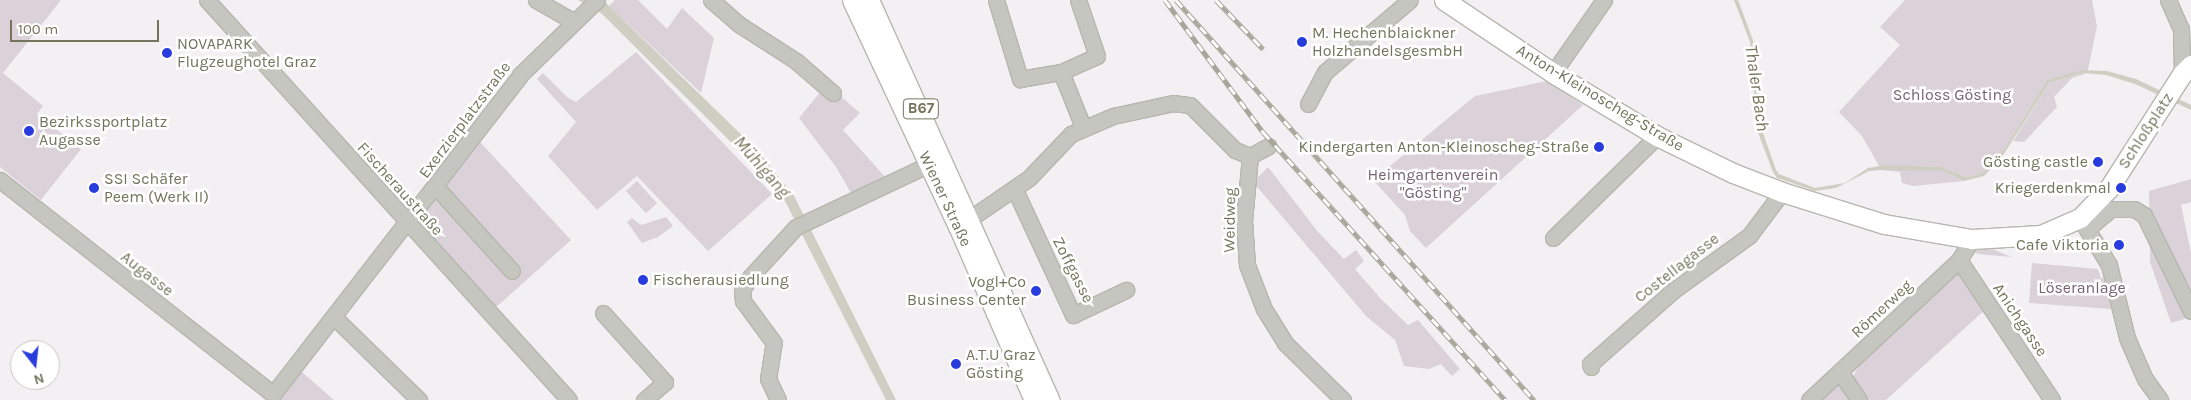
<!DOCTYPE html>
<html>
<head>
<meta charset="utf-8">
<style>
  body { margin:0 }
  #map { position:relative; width:2191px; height:400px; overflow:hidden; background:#f3f0f4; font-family:Karla,sans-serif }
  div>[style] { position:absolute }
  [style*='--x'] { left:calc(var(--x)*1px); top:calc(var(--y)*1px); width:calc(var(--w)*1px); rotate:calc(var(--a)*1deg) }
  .green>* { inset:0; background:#dbd1d9; transform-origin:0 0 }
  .water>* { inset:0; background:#cfcec2 }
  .roads { filter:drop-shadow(1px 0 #b6b7ae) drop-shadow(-1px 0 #b6b7ae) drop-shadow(0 1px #b6b7ae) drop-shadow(0 -1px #b6b7ae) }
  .minor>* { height:15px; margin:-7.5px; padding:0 7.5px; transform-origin:7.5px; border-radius:7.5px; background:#c5c6bf }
  .major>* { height:19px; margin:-9.5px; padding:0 9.5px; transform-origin:9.5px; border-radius:9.5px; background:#fff }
  .rail>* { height:5px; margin-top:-2.5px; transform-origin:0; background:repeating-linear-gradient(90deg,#fff 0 9px,#a5a79a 0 18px); box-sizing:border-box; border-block:1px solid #a5a79a }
  .dots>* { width:14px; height:14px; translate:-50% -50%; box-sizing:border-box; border:2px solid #fff; border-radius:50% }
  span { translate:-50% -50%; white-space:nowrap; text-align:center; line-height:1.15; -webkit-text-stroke:5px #fff; paint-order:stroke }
  .shield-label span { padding:1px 4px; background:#fff; border:1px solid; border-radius:4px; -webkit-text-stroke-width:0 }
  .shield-label { font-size:15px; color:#72755c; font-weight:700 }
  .poi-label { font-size:16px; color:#72755c }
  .left { translate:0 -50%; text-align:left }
  .right { translate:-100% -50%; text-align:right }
  .park-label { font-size:16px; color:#78636e }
  .street-label { font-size:16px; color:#72755c }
  .water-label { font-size:18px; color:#77755a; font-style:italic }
  .north { position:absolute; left:10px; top:340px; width:50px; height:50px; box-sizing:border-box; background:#fff; border:1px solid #c7c8be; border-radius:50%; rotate:164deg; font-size:14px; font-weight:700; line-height:20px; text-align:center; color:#72755c }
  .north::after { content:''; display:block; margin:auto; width:18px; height:22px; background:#283bdc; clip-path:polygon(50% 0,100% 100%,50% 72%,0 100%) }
  .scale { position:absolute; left:10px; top:20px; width:149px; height:22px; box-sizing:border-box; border:2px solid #72755c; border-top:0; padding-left:6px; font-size:15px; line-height:18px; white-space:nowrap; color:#72755c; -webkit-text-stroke:4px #fff; paint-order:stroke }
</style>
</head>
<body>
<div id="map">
  <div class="green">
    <div style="clip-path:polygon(0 0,61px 0,3px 73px,43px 106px,37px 114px,81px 149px,41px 200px,0 167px)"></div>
    <div style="clip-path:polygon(615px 0,638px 0,667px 29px,682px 8px,714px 38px,701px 93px,609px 6px)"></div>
    <div style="clip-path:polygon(1905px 0,2092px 0,2097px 26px,2088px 70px,2047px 80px,2007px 145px,1990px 168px,1980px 174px,1966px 177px,1942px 167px,1879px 166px,1862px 136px,1839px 112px,1900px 45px,1880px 27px)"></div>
    <div style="clip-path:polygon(636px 52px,772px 194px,708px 251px,637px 176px,597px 210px,548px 156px,576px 122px,537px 79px,543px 73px,567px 97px,576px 102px)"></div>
    <div style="clip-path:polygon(2082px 73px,2085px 74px,2072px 78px,2054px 97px,2057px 107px,2024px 142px,2013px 141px,2049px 83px)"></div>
    <div style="clip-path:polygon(1547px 81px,1583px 105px,1426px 248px,1410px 231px,1405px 215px,1373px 180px,1475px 96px)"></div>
    <div style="clip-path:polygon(821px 91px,838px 94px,860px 113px,843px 130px,887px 179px,851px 193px,836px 167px,799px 118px)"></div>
    <div style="clip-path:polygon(480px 142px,571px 240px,493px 310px,418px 223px)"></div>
    <div style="clip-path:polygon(1268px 167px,1318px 232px,1344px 259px,1356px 250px,1364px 261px,1355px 269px,1381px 299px,1408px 325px,1418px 320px,1460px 369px,1452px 376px,1441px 364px,1429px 369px,1404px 366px,1395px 340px,1366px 316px,1253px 182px)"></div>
    <div style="clip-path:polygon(1912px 169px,1943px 171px,1964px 181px,1913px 186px,1902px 183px,1900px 172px,1881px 170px)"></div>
    <div style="clip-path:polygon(2191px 179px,2191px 202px,2181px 205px,2191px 253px,2191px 317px,2171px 323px,2150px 262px,2149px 191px)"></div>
    <div style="left:637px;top:181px;width:30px;height:15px;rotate:48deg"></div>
    <div style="clip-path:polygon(666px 217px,673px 226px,658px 237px,642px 243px,627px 222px,632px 218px,641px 225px)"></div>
    <div style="clip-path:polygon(1986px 246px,2011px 257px,1978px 254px,1971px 250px)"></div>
    <div style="clip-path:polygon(2032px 263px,2098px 269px,2101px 278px,2105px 279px,2111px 309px,2029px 303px)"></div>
    <div style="clip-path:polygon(1957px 270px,1987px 308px,1886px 400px,1865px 400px,1852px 378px,1863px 359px)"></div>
    <div style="clip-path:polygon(302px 372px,334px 400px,277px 400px)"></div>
    <div style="clip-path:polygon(1838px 385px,1846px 388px,1854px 400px,1817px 400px,1831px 387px)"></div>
  </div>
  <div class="water">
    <div style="clip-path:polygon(578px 0,603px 0,755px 148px,794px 196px,896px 400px,886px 400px,785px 201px,743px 154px,601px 13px)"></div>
    <div style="clip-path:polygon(1734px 0,1738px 0,1753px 40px,1762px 130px,1776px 170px,1779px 174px,1815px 188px,1845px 183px,1868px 168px,1886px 165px,1942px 167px,1966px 177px,1980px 174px,1990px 168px,2007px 145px,2047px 80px,2082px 70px,2107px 71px,2136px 79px,2191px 105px,2191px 110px,2135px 84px,2106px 75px,2082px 73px,2049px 83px,2000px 160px,1984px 176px,1964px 181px,1943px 171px,1881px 170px,1869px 171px,1836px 188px,1815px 191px,1777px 178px,1773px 172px,1757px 130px,1750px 42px)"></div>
  </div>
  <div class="roads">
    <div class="minor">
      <div style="--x:207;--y:0;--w:539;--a:47.85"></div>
      <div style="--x:536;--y:0;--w:43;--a:29.6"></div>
      <div style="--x:711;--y:0;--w:38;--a:41"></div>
      <div style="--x:740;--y:25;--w:67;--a:32.7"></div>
      <div style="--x:796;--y:61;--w:49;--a:40.9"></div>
      <div style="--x:996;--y:0;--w:83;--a:73.1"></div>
      <div style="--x:1020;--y:79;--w:42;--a:-9.7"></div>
      <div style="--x:1061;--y:72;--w:39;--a:-24"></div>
      <div style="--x:1097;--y:56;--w:59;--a:-108.7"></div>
      <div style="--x:2168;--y:0;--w:32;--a:66"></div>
      <div style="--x:2181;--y:29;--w:45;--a:88.7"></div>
      <div style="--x:1061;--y:72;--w:59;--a:68.2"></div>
      <div style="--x:1553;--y:73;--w:89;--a:-55.1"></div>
      <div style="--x:1308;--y:104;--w:36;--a:-62"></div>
      <div style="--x:1325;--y:72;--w:111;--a:-40.3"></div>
      <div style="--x:1250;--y:156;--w:65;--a:95.3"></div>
      <div style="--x:1244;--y:221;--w:44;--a:86.1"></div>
      <div style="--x:1247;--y:265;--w:47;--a:68.9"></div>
      <div style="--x:1264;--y:309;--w:40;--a:58"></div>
      <div style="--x:1285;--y:343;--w:81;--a:44.5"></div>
      <div style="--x:0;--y:180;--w:347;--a:38.1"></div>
      <div style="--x:273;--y:394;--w:403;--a:-52.2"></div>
      <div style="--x:520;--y:75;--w:107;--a:-44.2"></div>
      <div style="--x:436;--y:187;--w:113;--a:47.9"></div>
      <div style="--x:1015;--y:190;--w:138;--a:65.1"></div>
      <div style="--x:1073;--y:315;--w:59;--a:-25.3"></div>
      <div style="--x:2080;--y:218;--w:55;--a:58.3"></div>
      <div style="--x:2109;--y:265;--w:75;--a:76.1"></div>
      <div style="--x:2127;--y:338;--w:45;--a:66.3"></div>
      <div style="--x:2145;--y:379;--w:26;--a:54"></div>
      <div style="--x:959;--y:226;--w:85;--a:-34.4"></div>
      <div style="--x:1029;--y:178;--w:61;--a:-46.3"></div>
      <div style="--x:1071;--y:134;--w:46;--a:-23.2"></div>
      <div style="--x:1113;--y:116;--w:61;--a:-12.2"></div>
      <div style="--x:1173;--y:103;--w:17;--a:7"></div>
      <div style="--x:1190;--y:105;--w:64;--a:45"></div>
      <div style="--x:1235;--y:150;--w:16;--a:22"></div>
      <div style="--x:1250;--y:156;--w:21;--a:-28"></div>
      <div style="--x:2087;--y:229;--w:31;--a:-40"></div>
      <div style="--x:2111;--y:209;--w:23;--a:0"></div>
      <div style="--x:2134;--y:209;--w:12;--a:31"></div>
      <div style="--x:2144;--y:215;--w:107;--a:63.9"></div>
      <div style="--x:1553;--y:238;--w:146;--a:-44.4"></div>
      <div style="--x:1959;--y:260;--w:168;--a:56.4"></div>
      <div style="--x:603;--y:313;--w:93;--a:48.1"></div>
      <div style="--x:665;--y:382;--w:28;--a:139"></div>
      <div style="--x:334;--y:317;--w:119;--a:44.3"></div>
      <div style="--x:1591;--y:367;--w:3;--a:-108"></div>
      <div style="--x:1590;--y:364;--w:112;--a:-41.4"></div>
      <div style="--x:1674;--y:290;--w:92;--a:-35.8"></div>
      <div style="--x:1749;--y:236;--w:55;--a:-53.1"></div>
      <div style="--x:1840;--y:372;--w:34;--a:56"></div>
      <div style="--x:778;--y:400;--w:23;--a:-115"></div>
      <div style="--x:768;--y:379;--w:36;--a:-81"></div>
      <div style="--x:774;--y:343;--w:52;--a:-126.4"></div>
      <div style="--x:743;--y:301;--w:11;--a:-95"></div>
      <div style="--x:742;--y:290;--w:15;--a:-58"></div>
      <div style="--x:750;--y:277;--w:68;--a:-47.4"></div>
      <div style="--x:796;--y:227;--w:146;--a:-25.2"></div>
      <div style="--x:1809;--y:400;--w:205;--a:-43"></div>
      <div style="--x:1959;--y:260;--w:25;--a:-58"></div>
    </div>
    <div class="major">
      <div style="--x:852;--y:0;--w:250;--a:64.9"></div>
      <div style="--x:958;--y:226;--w:190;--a:66.4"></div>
      <div style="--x:869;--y:0;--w:439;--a:65.7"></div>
      <div style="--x:1444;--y:0;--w:131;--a:33.8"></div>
      <div style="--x:1553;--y:73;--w:122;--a:31.2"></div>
      <div style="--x:1657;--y:136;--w:85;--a:26"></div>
      <div style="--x:1733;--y:173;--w:53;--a:21.2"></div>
      <div style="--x:1782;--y:192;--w:107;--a:17.4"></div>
      <div style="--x:1884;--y:224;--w:89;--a:9.7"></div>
      <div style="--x:1972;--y:239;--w:69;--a:-3.3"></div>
      <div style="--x:2041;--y:235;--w:43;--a:-23.6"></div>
      <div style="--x:2080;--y:218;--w:42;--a:-46"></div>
      <div style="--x:2109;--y:188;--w:135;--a:-57.4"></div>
      <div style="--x:2182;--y:74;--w:13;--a:-45"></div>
    </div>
  </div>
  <div class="rail">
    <div style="--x:1165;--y:0;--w:164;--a:53.4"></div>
    <div style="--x:1263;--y:132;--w:361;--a:47.9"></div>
    <div style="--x:1176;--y:0;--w:537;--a:48.17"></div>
    <div style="--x:1216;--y:0;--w:68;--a:46.2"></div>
  </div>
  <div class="dots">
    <div style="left:1302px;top:42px;background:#283bdc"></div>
    <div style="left:167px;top:53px;background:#283bdc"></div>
    <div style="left:29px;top:131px;background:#283bdc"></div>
    <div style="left:1599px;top:147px;background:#283bdc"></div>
    <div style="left:2098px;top:162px;background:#283bdc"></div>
    <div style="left:94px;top:188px;background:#283bdc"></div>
    <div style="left:2121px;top:188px;background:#283bdc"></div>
    <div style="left:2119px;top:245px;background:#283bdc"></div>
    <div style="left:643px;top:280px;background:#283bdc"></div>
    <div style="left:1036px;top:291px;background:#283bdc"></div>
    <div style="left:956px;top:364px;background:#283bdc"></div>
  </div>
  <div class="shield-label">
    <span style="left:921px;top:109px">B67</span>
  </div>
  <div class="poi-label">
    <span class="left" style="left:1312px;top:42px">M. Hechenblaickner<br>HolzhandelsgesmbH</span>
    <span class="left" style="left:177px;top:53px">NOVAPARK<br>Flugzeughotel Graz</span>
    <span class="left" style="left:39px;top:131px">Bezirkssportplatz<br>Augasse</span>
    <span class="right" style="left:1589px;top:147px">Kindergarten Anton-Kleinoscheg-Straße</span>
    <span class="right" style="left:2088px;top:162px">Gösting castle</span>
    <span class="left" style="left:104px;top:188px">SSI Schäfer<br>Peem (Werk II)</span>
    <span class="right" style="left:2111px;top:188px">Kriegerdenkmal</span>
    <span class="right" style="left:2109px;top:245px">Cafe Viktoria</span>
    <span class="left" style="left:653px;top:280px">Fischerausiedlung</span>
    <span class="right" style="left:1026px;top:291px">Vogl+Co<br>Business Center</span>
    <span class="left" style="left:966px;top:364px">A.T.U Graz<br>Gösting</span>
  </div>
  <div class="park-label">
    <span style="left:1952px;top:95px">Schloss Gösting</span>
    <span style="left:1433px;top:184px">Heimgartenverein<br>"Gösting"</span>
    <span style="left:2082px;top:288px">Löseranlage</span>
  </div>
  <div class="street-label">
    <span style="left:1600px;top:98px;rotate:31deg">Anton-Kleinoscheg-Straße</span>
    <span style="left:465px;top:120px;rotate:-53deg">Exerzierplatzstraße</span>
    <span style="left:2146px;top:131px;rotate:-57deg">Schloßplatz</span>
    <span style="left:400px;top:189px;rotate:48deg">Fischeraustraße</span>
    <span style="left:945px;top:199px;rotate:65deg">Wiener Straße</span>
    <span style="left:1230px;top:220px;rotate:-89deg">Weidweg</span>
    <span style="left:1677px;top:268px;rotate:-38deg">Costellagasse</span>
    <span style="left:1073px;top:270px;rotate:63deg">Zoffgasse</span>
    <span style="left:147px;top:274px;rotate:38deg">Augasse</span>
    <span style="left:1882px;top:309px;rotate:-43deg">Römerweg</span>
    <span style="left:2020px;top:320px;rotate:56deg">Anichgasse</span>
  </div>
  <div class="water-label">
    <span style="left:1757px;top:88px;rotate:82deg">Thaler Bach</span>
    <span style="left:762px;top:167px;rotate:49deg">Mühlgang</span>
  </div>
  <div class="north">N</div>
  <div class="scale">100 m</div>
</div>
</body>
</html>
